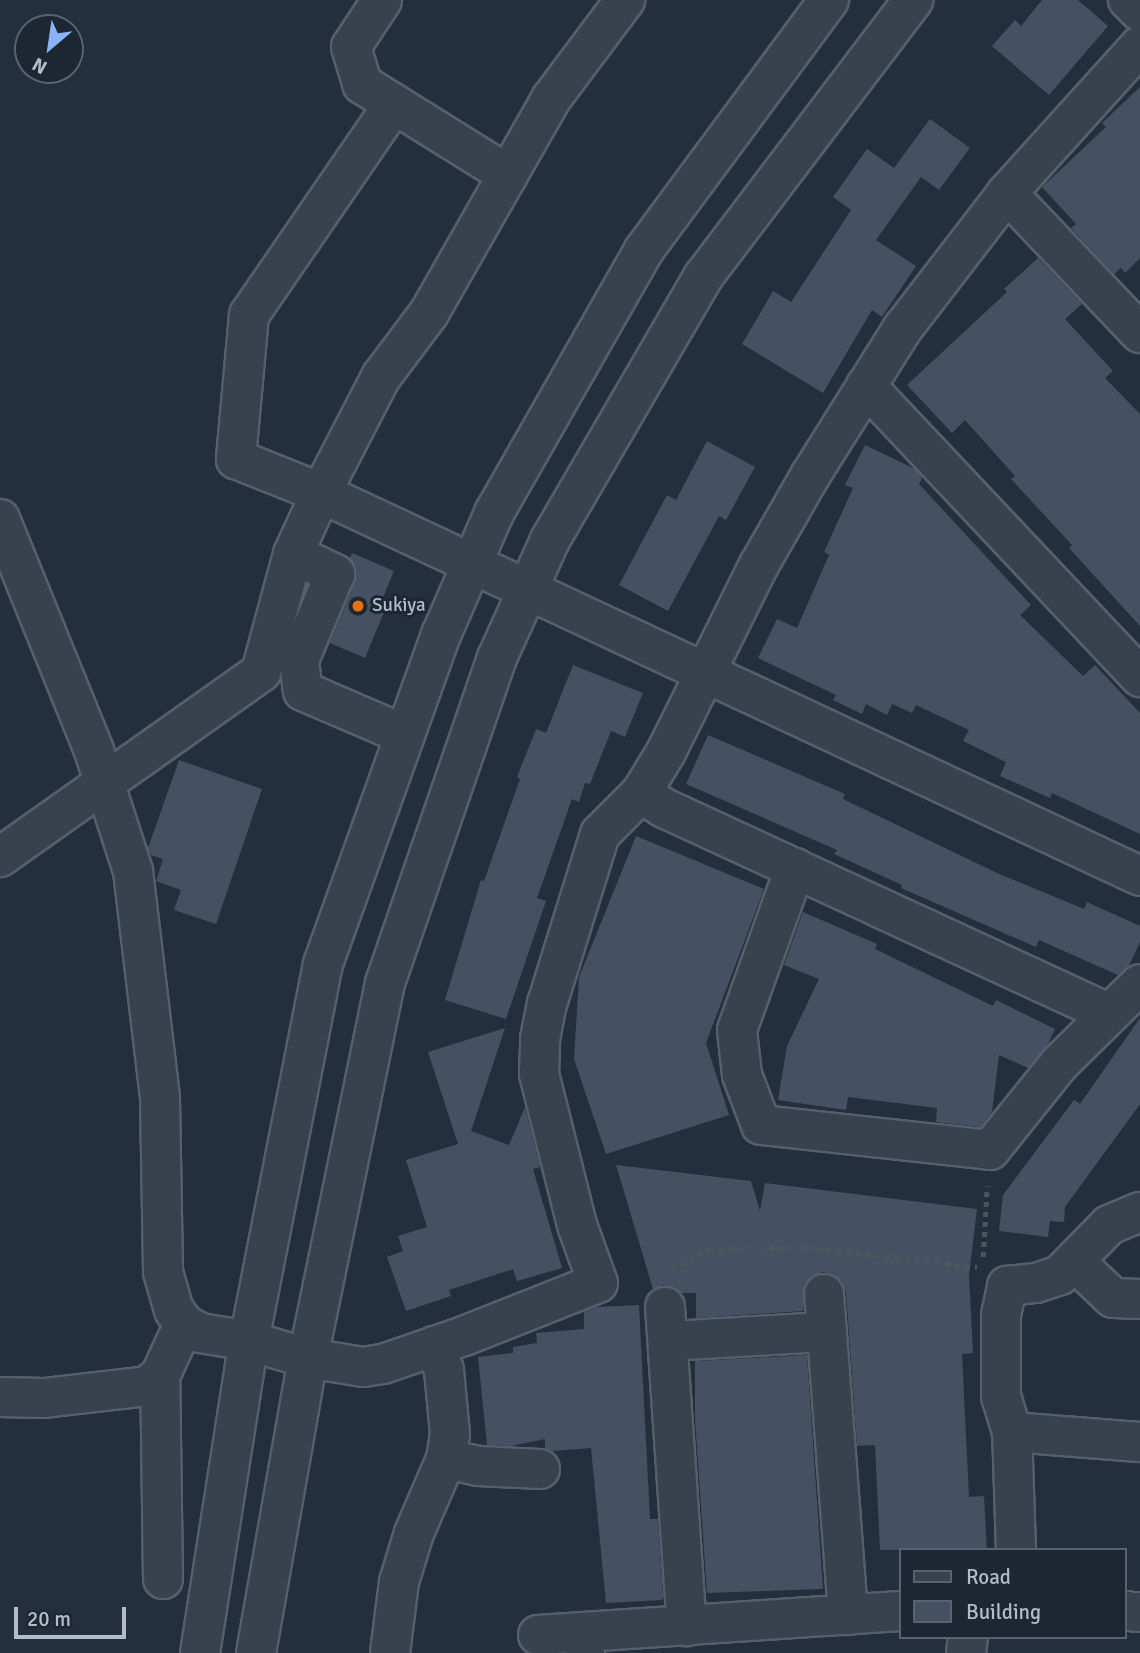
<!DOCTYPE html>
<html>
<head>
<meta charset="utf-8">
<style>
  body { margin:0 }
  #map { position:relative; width:1140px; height:1653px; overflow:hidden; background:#242f3e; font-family:Signika,sans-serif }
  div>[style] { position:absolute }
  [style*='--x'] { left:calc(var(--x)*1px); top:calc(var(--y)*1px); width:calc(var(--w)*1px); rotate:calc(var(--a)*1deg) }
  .building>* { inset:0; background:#455162 }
  .path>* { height:4.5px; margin-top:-2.25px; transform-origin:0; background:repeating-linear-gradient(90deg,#44595c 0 5px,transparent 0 10px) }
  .roads { filter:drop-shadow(2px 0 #565f6c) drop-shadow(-2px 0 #565f6c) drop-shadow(0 2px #565f6c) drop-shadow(0 -2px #565f6c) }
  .minor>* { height:38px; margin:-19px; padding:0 19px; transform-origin:19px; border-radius:19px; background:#38414e }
  .dots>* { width:19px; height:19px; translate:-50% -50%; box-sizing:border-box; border:4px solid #1d2633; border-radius:50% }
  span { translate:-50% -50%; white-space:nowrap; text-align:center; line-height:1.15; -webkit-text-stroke:6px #1d2633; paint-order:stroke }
  .poi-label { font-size:19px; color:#b4bcc9 }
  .left { translate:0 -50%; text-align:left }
  .legend { position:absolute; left:899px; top:1548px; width:228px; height:91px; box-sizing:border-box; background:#1d2633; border:2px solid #59626f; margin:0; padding:9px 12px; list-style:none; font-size:21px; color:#b4bcc9 }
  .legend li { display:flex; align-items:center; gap:14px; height:35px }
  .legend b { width:35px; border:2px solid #59626f }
  .north { position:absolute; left:14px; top:14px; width:70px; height:70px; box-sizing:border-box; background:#1d2633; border:2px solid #59626f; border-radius:50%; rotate:209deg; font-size:19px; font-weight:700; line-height:28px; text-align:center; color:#b4bcc9 }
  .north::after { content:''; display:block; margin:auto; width:24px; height:32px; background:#8ab4f8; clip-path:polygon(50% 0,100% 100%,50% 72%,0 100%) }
  .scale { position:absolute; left:14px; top:1607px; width:112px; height:32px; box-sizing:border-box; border:4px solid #b4bcc9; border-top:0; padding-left:9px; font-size:21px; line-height:24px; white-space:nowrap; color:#b4bcc9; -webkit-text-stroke:5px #1d2633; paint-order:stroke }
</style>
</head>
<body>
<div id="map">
  <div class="building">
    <div style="clip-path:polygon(1042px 0,1078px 0,1108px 26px,1049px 95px,992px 46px,1015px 20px,1021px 26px)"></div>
    <div style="clip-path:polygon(1140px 87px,1140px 258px,1125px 273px,1121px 268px,1114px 274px,1071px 228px,1076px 224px,1042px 187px,1106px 127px,1102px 123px)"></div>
    <div style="clip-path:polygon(930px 119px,970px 148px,939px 190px,921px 177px,876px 240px,916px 266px,882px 317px,872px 310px,823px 393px,742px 344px,773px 291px,791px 302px,851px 210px,833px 197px,867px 149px,894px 168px)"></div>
    <div style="clip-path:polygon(1038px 258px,1082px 304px,1065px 319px,1113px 371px,1105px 378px,1140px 414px,1140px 626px,1069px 548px,1072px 545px,1011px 479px,1015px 476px,965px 420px,952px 433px,907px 385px,1007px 292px,1004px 289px)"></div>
    <div style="clip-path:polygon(707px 441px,755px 467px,726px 520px,719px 516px,668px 611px,619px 585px,667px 495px,676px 500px)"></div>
    <div style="clip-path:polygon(865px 445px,915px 469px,922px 478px,919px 484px,1031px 605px,1020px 615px,1083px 676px,1095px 665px,1140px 713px,1140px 834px,1052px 793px,1050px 798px,1000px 776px,1006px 762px,963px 741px,969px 730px,916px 705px,912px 713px,892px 704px,887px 715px,866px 704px,862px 714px,833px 700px,836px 695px,758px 658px,777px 619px,797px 628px,829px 555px,824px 552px,853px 488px,845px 485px)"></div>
    <div style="clip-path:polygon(352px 553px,394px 571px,382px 600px,388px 603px,365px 658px,330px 643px,355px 582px,357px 571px,350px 558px)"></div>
    <div style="clip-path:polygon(573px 665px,643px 693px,625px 737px,611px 731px,590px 784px,585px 783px,579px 802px,572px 799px,537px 898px,546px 901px,506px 1019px,445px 1000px,481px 880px,484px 881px,520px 779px,517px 777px,536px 729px,546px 733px)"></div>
    <div style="clip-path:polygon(708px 735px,845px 794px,843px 799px,997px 873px,1084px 909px,1087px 902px,1140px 926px,1140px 942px,1129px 966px,1118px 975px,1039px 940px,1036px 947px,901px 888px,902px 885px,834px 854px,837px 850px,686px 784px)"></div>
    <div style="clip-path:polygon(179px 760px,262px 789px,216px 924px,174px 910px,181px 890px,156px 881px,163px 859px,151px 855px,148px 848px)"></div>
    <div style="clip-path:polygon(636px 836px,764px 889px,706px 1043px,729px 1115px,606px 1154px,574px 1059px,579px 977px)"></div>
    <div style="clip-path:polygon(803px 912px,877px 944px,875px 949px,993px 1006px,996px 1000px,1055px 1029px,1048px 1044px,1028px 1068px,999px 1055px,992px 1112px,980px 1127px,936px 1122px,937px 1108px,848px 1097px,846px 1110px,778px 1100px,787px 1046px,819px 979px,784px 965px)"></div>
    <div style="clip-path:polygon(1140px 1018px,1140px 1104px,1065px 1207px,1064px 1222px,1050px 1221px,1048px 1237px,999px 1231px,1003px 1195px,1074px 1100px,1080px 1104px)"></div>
    <div style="clip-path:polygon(505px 1028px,471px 1131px,509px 1145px,525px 1107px,540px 1167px,533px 1169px,562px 1268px,517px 1281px,513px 1269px,449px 1290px,451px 1296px,406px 1311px,387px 1257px,403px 1251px,398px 1236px,427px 1227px,406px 1160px,458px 1144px,428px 1052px)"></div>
    <div style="clip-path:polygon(616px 1165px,751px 1181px,760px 1211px,765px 1183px,977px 1209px,969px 1275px,973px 1353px,962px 1354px,969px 1497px,984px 1496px,987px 1550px,880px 1550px,875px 1445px,857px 1446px,846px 1292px,842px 1281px,833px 1274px,823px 1272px,811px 1276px,804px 1285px,803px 1311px,696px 1318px,696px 1293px,681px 1293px,664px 1285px,653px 1289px)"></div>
    <div style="clip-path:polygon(639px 1305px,650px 1519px,658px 1519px,663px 1596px,662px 1600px,606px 1603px,591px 1448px,552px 1451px,545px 1448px,545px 1439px,511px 1446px,487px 1445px,478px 1357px,513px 1353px,513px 1347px,537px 1343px,536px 1333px,584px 1329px,584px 1312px,597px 1307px)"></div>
    <div style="clip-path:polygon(807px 1355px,823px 1589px,707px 1593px,695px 1419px,695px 1361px)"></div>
  </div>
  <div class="path">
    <div style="--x:983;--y:1257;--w:71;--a:-86.8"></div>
    <div style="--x:671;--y:1269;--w:43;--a:-27.8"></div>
    <div style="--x:709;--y:1249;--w:97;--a:-1.2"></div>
    <div style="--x:806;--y:1247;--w:172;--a:6.7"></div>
  </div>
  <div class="roads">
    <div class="minor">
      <div style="--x:382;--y:0;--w:56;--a:123.4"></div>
      <div style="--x:351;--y:47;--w:39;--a:73"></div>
      <div style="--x:362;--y:84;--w:172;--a:31.9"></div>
      <div style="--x:1128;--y:0;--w:17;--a:45"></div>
      <div style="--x:394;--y:104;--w:256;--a:124.5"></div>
      <div style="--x:249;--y:315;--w:145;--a:95.2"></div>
      <div style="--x:236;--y:459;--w:92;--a:21.8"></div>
      <div style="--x:321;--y:493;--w:131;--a:-62.7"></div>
      <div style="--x:381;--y:377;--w:80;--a:-53.1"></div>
      <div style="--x:429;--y:313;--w:246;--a:-60.3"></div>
      <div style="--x:551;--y:99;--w:124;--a:-53.2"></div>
      <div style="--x:1007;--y:193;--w:193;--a:46.5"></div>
      <div style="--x:866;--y:386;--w:400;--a:46.7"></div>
      <div style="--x:0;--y:519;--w:250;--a:67.9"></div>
      <div style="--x:94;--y:751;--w:126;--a:72"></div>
      <div style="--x:133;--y:871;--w:229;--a:83.2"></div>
      <div style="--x:160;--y:1098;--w:174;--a:89"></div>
      <div style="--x:163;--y:1272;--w:40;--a:74"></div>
      <div style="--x:174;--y:1310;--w:17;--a:54"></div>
      <div style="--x:184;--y:1324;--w:18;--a:29"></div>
      <div style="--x:200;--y:1333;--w:50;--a:9.3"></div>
      <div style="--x:249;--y:1341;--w:61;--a:16.1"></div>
      <div style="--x:308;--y:1358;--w:56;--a:9.3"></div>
      <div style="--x:363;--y:1367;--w:20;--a:-9"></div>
      <div style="--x:383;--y:1364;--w:86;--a:-19.1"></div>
      <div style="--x:464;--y:1336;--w:144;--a:-21.6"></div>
      <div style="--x:598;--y:1283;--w:62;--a:-109.9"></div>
      <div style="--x:577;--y:1225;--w:156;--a:-104.1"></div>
      <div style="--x:539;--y:1074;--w:35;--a:-88"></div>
      <div style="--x:540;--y:1039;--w:36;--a:-79"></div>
      <div style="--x:547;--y:1004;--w:178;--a:-72.7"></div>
      <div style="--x:600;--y:834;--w:58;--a:-45"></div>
      <div style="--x:641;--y:793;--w:48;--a:-58.6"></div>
      <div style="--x:666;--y:752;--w:209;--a:-63.6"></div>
      <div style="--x:759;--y:565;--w:103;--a:-60.2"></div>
      <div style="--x:810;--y:476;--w:175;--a:-57.9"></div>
      <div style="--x:903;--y:328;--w:170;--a:-52.4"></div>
      <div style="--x:1007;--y:193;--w:198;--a:-47.9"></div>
      <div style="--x:293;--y:554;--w:47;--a:25.5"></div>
      <div style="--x:335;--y:574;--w:93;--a:112.7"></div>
      <div style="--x:299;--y:660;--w:31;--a:83"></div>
      <div style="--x:303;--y:691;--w:111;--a:23.3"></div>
      <div style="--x:641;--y:793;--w:27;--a:33"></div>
      <div style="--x:664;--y:808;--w:490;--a:24.8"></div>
      <div style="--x:0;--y:857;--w:320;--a:-35.3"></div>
      <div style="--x:261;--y:672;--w:122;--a:-74.8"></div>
      <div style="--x:293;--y:554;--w:67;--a:-65.3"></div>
      <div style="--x:321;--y:493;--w:904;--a:25.06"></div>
      <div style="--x:795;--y:868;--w:172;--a:109.7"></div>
      <div style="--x:737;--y:1030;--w:45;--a:83.7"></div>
      <div style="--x:742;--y:1075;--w:53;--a:69.2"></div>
      <div style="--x:761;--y:1125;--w:230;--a:6.2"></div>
      <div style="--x:990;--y:1150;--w:112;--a:-51.2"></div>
      <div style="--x:1060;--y:1063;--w:112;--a:-44.6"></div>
      <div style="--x:1075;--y:1262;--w:52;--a:43.5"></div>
      <div style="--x:1113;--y:1298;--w:27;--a:2"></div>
      <div style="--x:824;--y:1294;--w:322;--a:85.7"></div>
      <div style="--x:665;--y:1307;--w:320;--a:86.1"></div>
      <div style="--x:669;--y:1341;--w:158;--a:-3.3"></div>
      <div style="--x:0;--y:1397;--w:44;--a:1.3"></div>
      <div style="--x:44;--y:1398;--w:104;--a:-6.6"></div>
      <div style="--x:147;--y:1386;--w:16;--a:-38"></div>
      <div style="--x:1012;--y:1432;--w:128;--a:4.5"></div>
      <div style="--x:446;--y:1459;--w:33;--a:12"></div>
      <div style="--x:478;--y:1466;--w:62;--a:2.8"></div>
      <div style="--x:1016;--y:1550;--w:118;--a:-91.9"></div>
      <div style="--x:1012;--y:1432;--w:37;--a:-107"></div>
      <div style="--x:1001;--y:1397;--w:82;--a:-90"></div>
      <div style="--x:1001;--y:1315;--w:30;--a:-78"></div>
      <div style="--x:1007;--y:1286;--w:29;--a:-6"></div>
      <div style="--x:1036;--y:1283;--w:25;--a:-18"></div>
      <div style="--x:1060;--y:1275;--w:70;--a:-45.6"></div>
      <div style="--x:1109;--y:1225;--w:34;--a:-23"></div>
      <div style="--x:163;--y:1579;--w:203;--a:-90.8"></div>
      <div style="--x:160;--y:1376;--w:57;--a:-65.2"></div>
      <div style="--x:1124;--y:1611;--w:16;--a:4"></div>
      <div style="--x:538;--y:1635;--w:45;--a:-3.8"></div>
      <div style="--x:200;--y:1653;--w:316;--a:-81.1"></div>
      <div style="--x:249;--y:1341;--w:384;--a:-78.9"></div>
      <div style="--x:323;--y:964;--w:350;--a:-70.3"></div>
      <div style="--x:441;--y:635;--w:133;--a:-66.5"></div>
      <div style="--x:494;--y:513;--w:303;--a:-60.3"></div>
      <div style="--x:644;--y:250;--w:311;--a:-53.5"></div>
      <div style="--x:256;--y:1653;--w:300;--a:-80"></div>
      <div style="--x:308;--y:1358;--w:383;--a:-78.4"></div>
      <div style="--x:385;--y:983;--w:344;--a:-71"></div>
      <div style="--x:497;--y:658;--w:129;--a:-65.8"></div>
      <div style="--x:550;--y:540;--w:304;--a:-59.8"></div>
      <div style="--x:703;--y:277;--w:348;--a:-52.8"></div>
      <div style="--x:390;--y:1653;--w:72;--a:-82.8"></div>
      <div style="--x:399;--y:1582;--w:51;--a:-73"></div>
      <div style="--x:414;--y:1533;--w:81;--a:-66.6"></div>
      <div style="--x:446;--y:1459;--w:25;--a:-81"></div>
      <div style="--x:450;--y:1434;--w:64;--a:-95.4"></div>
      <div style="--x:444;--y:1370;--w:26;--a:-111"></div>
      <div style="--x:585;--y:1653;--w:21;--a:-95"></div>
      <div style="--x:583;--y:1632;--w:318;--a:-3.8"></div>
      <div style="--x:966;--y:1653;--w:16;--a:-83"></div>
    </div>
  </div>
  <div class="dots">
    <div style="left:358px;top:606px;background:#e8710a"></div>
  </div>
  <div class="poi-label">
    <span class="left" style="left:372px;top:606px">Sukiya</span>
  </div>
  <ul class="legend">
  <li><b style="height:9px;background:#38414e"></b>Road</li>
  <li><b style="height:19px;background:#455162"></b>Building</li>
  </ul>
  <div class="north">N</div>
  <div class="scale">20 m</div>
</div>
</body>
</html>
